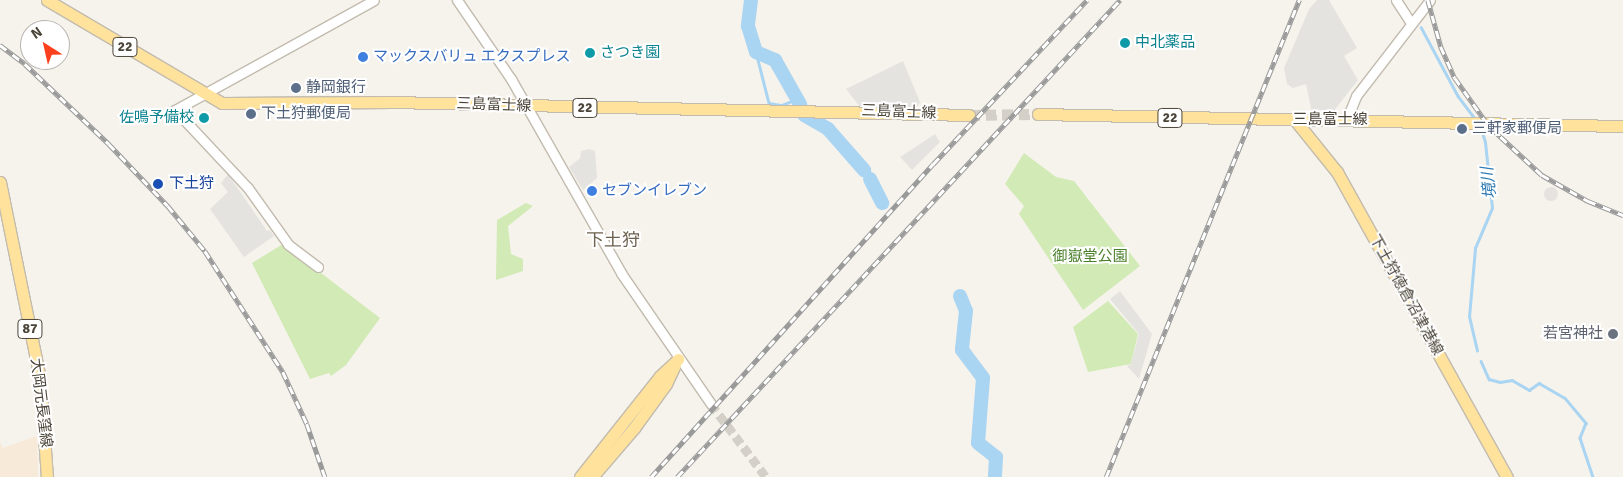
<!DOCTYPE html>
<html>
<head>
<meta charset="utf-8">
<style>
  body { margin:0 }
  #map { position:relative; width:1623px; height:477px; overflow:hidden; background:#f6f3ec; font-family:Signika,"Noto Sans JP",sans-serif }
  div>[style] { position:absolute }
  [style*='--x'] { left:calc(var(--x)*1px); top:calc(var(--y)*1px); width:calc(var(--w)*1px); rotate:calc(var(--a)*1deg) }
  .commercial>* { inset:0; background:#f7ead8 }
  .green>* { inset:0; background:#d2eab5 }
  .parking>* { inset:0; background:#e5e3e0 }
  .round { border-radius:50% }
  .stream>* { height:2.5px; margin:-1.25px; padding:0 1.25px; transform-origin:1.25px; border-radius:1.25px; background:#a9d4f2 }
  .river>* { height:14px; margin:-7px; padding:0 7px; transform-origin:7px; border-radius:7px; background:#a9d4f2 }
  .minor-tunnel>* { height:9px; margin-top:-4.5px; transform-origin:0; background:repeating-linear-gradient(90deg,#d4d0c8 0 9px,transparent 0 13.5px) }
  .major-tunnel>* { height:11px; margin-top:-5.5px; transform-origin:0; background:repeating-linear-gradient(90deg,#d4d0c8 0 11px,transparent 0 16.5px) }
  .roads { filter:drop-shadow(1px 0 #c2bbae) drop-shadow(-1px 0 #c2bbae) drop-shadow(0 1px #c2bbae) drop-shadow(0 -1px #c2bbae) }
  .minor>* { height:9px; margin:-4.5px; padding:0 4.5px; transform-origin:4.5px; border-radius:4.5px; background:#fff }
  .major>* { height:11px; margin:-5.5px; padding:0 5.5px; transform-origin:5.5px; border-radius:5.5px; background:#ffe39c }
  .rail>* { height:4.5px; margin-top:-2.25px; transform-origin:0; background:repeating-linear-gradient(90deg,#fff 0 8px,#9a9a9a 0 16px); box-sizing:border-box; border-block:1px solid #9a9a9a }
  .dots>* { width:14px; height:14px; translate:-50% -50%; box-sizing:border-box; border:2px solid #fff; border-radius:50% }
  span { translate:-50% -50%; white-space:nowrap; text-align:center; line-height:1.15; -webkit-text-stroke:4px #fff; paint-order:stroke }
  .shield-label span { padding:1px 4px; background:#fff; border:1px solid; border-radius:4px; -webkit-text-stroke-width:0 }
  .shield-label { font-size:14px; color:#4b4439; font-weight:700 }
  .culture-label { font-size:15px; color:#0d838f }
  .left { translate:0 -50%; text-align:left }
  .right { translate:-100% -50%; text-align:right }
  .shop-label { font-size:15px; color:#366cbe }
  .service-label { font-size:15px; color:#4e5e75 }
  .street-label { font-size:15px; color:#4b4439 }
  .transit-label { font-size:15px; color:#164399 }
  .park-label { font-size:15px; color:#4a7f2a }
  .worship-label { font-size:15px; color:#5b616d }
  .water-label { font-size:16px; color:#2e7ab2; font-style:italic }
  .quarter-label { font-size:18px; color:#6e6250 }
  .north { position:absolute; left:20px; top:20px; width:50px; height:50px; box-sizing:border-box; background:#fff; border:1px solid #b7b4b0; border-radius:50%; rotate:325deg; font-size:14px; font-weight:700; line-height:20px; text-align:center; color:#4b4439 }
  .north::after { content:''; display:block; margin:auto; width:18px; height:22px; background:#fc3f1d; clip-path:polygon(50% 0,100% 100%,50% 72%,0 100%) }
</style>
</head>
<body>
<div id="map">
  <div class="commercial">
    <div style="clip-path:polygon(37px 436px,38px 477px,0 477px,0 442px,3px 448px)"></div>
  </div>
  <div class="green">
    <div style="clip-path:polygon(1024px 153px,1056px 177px,1074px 181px,1140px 266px,1083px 310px,1019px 214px,1024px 206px,1005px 184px)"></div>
    <div style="clip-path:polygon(526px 203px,533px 206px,508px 226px,511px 254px,523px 259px,523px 271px,496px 280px,497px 220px)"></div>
    <div style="clip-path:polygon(283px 244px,380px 318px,346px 365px,331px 376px,329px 373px,310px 379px,252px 263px)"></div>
    <div style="clip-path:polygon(1108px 301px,1138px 334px,1131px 364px,1088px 372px,1073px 327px)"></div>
  </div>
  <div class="parking">
    <div style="clip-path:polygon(1317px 0,1329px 0,1357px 48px,1344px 56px,1358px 80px,1333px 112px,1326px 116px,1312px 113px,1306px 84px,1293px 88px,1287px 84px,1284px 68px,1309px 9px)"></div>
    <div style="clip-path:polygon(903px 61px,920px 102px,917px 107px,860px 107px,846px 89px)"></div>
    <div style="clip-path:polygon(935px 134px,940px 142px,912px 170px,900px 157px)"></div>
    <div style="clip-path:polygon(589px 149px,595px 151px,597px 178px,583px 190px,569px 167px,580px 158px,581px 151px)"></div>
    <div style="clip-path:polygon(228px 174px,267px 231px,270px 230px,274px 236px,244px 257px,210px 209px,228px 192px,221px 183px)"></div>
    <div class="round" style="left:1544px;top:187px;width:14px;height:14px"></div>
    <div style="clip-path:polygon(1120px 291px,1152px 334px,1139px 379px,1127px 366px,1131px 364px,1139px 334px,1110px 299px)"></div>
  </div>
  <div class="stream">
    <div style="--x:1421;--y:27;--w:78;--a:61.8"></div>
    <div style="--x:1458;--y:96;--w:30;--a:53"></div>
    <div style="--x:756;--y:52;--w:53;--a:75.7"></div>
    <div style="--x:769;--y:103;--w:13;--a:9"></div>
    <div style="--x:782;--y:105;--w:16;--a:-22"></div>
    <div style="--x:1477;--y:351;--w:35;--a:-103"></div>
    <div style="--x:1469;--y:317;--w:69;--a:-85"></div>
    <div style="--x:1475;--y:248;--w:43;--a:-67"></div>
    <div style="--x:1492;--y:208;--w:66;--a:-96.1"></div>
    <div style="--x:1485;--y:142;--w:16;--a:-108"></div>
    <div style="--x:1481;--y:361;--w:20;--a:66"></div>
    <div style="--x:1489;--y:379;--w:11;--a:15"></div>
    <div style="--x:1500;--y:382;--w:12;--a:-9"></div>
    <div style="--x:1512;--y:380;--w:20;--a:30"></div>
    <div style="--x:1529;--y:390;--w:12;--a:-35"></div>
    <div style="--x:1539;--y:383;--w:30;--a:30"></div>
    <div style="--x:1565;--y:398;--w:33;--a:50"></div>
    <div style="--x:1586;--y:423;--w:16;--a:112"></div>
    <div style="--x:1580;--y:438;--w:41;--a:71.6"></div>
  </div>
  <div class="river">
    <div style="--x:751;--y:0;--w:26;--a:97"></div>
    <div style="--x:748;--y:26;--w:27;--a:73"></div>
    <div style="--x:756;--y:52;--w:21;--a:23"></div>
    <div style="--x:775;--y:60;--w:51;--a:60.4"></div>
    <div style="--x:804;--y:115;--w:28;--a:30"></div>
    <div style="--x:828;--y:129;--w:55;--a:48.7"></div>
    <div style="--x:870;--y:179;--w:27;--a:63"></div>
    <div style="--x:960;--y:296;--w:16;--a:68"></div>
    <div style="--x:966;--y:311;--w:39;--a:96"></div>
    <div style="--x:962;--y:350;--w:35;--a:53"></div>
    <div style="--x:983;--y:378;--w:65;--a:94.4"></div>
    <div style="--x:978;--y:443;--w:23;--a:38"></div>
    <div style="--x:996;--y:457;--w:20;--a:93"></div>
  </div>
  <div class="minor-tunnel">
    <div style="--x:711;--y:404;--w:91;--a:53"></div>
  </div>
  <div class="major-tunnel">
    <div style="--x:969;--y:115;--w:69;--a:-0.8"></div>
  </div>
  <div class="roads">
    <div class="minor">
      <div style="--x:457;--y:0;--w:96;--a:55.6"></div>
      <div style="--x:511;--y:79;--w:223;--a:60.4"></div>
      <div style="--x:621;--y:273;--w:159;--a:55.5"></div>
      <div style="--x:1396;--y:0;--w:27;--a:57"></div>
      <div style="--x:1346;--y:121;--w:27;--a:-68"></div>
      <div style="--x:1356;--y:96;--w:121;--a:-52.4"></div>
      <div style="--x:318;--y:267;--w:38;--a:-143"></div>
      <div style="--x:288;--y:244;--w:69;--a:-125.5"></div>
      <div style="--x:248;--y:188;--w:107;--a:-133.1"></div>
      <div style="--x:175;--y:110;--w:227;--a:-28.9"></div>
    </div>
    <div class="major">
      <div style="--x:47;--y:0;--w:203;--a:30.5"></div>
      <div style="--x:222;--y:103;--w:170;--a:-0.3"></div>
      <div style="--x:392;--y:102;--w:577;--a:1.29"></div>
      <div style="--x:1038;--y:114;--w:585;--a:1.18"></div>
      <div style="--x:1295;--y:120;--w:67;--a:51.1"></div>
      <div style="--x:1337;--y:172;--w:349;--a:60.9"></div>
      <div style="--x:0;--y:182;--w:200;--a:78.5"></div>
      <div style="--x:40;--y:378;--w:99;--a:86"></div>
      <div style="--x:580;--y:477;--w:129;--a:-51.6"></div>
      <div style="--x:660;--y:376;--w:25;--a:-43"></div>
      <div style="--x:592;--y:477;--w:65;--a:-49.4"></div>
      <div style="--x:634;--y:428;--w:54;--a:-54"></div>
      <div style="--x:666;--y:384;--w:21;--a:-65"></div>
    </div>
  </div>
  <div class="rail">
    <div style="--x:1428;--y:0;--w:49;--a:74.5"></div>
    <div style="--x:1441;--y:47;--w:34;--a:66"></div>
    <div style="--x:1455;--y:78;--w:59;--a:54.7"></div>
    <div style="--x:1489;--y:126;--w:72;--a:42.8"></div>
    <div style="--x:1542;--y:175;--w:53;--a:29.5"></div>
    <div style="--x:1588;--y:201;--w:38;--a:22"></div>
    <div style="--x:0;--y:45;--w:31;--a:37"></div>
    <div style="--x:25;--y:64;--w:116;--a:43.6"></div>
    <div style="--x:109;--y:144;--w:86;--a:46.4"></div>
    <div style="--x:168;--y:206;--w:58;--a:50.6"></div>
    <div style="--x:205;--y:251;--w:144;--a:57.2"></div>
    <div style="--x:283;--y:372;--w:57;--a:65.2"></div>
    <div style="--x:307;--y:424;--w:56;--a:71.2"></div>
    <div style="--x:651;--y:477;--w:421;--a:-48"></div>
    <div style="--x:933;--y:164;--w:225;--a:-46.8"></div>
    <div style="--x:677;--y:477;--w:651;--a:-47.12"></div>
    <div style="--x:1106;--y:477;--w:515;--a:-67.97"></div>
  </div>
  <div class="dots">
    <div style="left:1125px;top:43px;background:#0f9aa8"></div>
    <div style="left:590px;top:53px;background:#0f9aa8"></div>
    <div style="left:363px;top:57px;background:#3f7fe0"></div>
    <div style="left:296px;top:88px;background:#5c6f8a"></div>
    <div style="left:251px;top:114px;background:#5c6f8a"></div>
    <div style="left:204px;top:118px;background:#0f9aa8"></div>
    <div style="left:1462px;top:129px;background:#5c6f8a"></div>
    <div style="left:158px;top:184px;background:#1a4fb4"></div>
    <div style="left:592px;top:191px;background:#3f7fe0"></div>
    <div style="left:1613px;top:334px;background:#6b7280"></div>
  </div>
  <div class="shield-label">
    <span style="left:125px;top:47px">22</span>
    <span style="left:585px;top:108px">22</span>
    <span style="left:1170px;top:118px">22</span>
    <span style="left:30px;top:329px">87</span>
  </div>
  <div class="culture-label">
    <span class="left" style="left:1135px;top:43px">中北薬品</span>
    <span class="left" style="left:600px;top:53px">さつき園</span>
    <span class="right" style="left:194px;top:118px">佐鳴予備校</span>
  </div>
  <div class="shop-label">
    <span class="left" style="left:373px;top:57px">マックスバリュ エクスプレス</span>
    <span class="left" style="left:602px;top:191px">セブンイレブン</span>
  </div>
  <div class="service-label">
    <span class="left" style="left:306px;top:88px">静岡銀行</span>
    <span class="left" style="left:261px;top:114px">下土狩郵便局</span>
    <span class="left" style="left:1472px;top:129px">三軒家郵便局</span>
  </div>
  <div class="street-label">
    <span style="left:494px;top:105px;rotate:2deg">三島富士線</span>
    <span style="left:899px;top:112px;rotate:2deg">三島富士線</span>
    <span style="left:1330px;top:120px">三島富士線</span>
    <span style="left:1406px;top:295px;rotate:61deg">下土狩徳倉沼津港線</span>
    <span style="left:41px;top:403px;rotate:83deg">大岡元長窪線</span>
  </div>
  <div class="transit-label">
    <span class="left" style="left:169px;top:184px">下土狩</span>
  </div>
  <div class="park-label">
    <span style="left:1090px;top:257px">御嶽堂公園</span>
  </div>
  <div class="worship-label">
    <span class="right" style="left:1603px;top:334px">若宮神社</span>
  </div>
  <div class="water-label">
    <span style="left:1489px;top:183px;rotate:-96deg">境川</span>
  </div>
  <div class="quarter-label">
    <span style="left:613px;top:240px">下土狩</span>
  </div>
  <div class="north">N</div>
</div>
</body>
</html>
